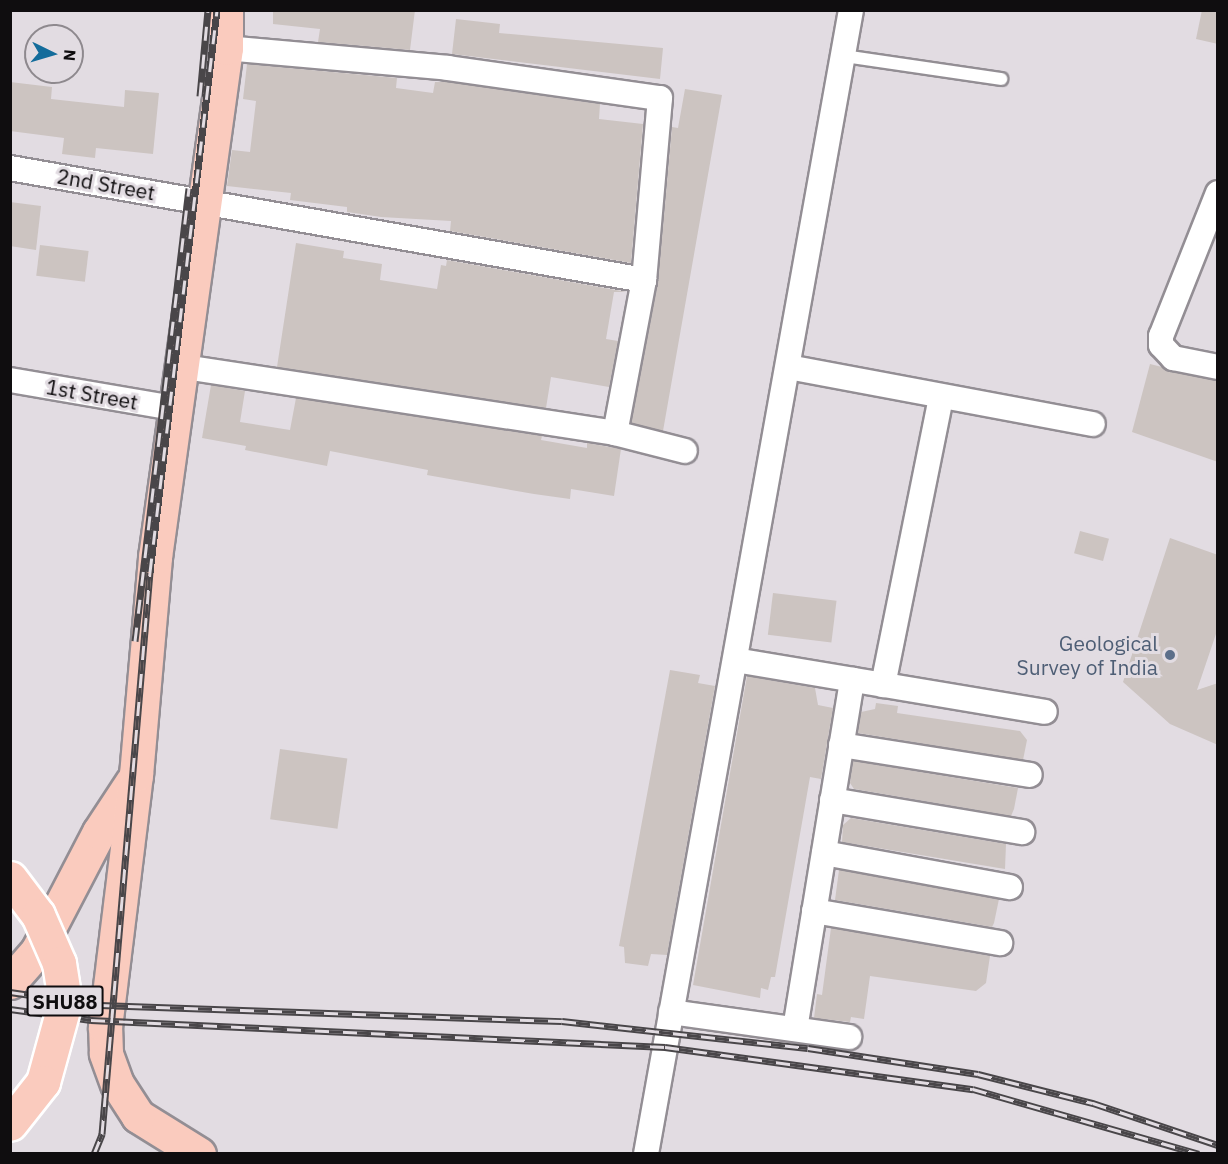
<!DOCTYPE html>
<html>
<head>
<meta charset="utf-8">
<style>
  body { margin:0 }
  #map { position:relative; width:1228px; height:1164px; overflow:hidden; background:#e2dce2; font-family:"IBM Plex Sans",sans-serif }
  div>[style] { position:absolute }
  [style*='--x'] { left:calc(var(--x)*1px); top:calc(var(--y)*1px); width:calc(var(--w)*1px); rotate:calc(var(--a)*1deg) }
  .building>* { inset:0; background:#ccc4c1; transform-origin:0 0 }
  .roads { filter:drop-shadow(2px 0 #938e94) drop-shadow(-2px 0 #938e94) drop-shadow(0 2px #938e94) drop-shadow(0 -2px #938e94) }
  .lane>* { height:12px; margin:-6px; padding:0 6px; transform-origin:6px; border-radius:6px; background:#fff }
  .street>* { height:24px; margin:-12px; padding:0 12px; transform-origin:12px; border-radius:12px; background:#fff }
  .primary>* { height:33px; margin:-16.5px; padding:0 16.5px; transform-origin:16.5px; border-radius:16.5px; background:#facbbe }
  .rail>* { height:7px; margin-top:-3.5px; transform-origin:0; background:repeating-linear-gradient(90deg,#e2dce2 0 14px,#494649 0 28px); box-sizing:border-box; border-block:2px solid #494649 }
  .bridges { filter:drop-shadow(2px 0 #fff) drop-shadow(-2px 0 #fff) drop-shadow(0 2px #fff) drop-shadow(0 -2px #fff) }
  .primary-bridge>* { height:33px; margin:-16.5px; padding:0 16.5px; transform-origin:16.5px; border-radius:16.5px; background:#facbbe }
  .dots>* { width:16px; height:16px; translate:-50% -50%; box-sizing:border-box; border:3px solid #e2dce2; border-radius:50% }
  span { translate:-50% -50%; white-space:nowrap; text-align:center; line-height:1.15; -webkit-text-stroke:6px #e2dce2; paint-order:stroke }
  .shield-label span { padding:2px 4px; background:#e2dce2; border:2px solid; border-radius:4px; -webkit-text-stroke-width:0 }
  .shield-label { font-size:20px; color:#0f0d0f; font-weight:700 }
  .street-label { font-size:21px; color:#0f0d0f }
  .service-label { font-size:21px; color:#4e5e75 }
  .right { translate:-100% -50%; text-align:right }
  .frame { position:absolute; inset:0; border:12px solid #0f0d0f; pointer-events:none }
  .north { position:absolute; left:24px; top:24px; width:60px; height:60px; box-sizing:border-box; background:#e2dce2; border:2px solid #8e898e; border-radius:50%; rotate:95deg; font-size:16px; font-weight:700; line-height:24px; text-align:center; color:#0f0d0f }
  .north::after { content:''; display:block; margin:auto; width:21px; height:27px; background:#136c9b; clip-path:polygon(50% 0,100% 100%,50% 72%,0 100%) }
</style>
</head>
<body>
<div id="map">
  <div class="building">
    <div style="clip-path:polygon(273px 10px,415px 10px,410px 50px,318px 42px,320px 29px,273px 24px)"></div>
    <div style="clip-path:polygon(1202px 10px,1218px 10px,1218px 44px,1196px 39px)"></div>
    <div style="clip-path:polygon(456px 19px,500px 24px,499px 33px,663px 48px,660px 79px,452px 54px)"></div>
    <div style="clip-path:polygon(247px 64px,397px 78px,396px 88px,433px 93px,435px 82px,448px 82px,600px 104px,599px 119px,643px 124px,631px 263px,450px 231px,451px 221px,381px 217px,347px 212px,347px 207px,290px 200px,291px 193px,227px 186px,232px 150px,250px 152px,256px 101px,243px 99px)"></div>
    <div style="clip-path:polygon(10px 82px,52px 87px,51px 99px,124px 107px,125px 90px,159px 93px,153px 154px,96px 148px,95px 158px,62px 154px,64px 138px,10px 131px)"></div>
    <div style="clip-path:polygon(685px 89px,722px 95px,663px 431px,631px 423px,658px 282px,672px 127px,678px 128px)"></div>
    <div style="clip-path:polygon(10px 202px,41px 206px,36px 250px,10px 246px)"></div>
    <div style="clip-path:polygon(296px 243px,344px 251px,343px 258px,382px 264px,380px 280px,437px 289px,441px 265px,446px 266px,447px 260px,627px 292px,614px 292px,606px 339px,618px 341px,609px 387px,551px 377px,546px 408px,277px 367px)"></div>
    <div style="left:40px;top:245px;width:49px;height:31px;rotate:7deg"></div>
    <div style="clip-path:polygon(1150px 364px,1218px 381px,1218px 462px,1132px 432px)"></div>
    <div style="clip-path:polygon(211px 385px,245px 391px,240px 422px,290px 430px,296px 398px,542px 436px,541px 440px,587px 448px,587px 443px,621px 449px,614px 496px,571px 489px,570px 499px,534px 494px,427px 475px,428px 470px,330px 451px,327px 466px,245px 450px,246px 446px,202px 438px)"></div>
    <div style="left:1080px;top:531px;width:30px;height:23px;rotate:15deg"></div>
    <div style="clip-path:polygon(1170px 538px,1218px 555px,1218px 628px,1197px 690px,1218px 683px,1218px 745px,1170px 724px,1123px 682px)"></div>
    <div style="left:773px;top:593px;width:64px;height:42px;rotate:7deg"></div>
    <div style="clip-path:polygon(670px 670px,700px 675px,698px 683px,715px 686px,667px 955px,651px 954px,648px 966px,625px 963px,624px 947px,619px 946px)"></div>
    <div style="clip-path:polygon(747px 676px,815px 688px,818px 705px,833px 708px,821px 779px,810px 777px,775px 977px,771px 977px,768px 990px,761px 988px,760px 998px,693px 985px)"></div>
    <div style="clip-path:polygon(876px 703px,898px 706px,897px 713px,1020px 731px,1027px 740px,1023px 760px,858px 733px,861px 712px,875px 709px)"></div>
    <div style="left:280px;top:749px;width:68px;height:71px;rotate:8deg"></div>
    <div style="clip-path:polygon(853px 761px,1018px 788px,1014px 809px,1011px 816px,854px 789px,850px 783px)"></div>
    <div style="clip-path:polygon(851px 818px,1006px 844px,1005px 869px,842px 842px,843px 825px)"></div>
    <div style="clip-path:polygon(839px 870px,999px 899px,994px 923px,992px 927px,835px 900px)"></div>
    <div style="clip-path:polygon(831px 928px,990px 956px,986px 983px,976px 991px,870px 976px,864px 1019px,851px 1017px,850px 1022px,814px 1018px,817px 994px,822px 995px)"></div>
  </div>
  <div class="roads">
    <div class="lane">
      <div style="--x:844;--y:56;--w:159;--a:8.3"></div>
    </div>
    <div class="street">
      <div style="--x:226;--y:48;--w:223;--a:5.1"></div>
      <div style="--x:448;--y:68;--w:214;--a:8.1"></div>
      <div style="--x:660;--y:98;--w:183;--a:95"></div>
      <div style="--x:644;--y:280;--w:156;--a:100.7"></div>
      <div style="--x:10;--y:168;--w:644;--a:10.02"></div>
      <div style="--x:1218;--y:193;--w:154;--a:111.7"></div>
      <div style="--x:1161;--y:336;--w:9;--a:90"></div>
      <div style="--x:1161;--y:345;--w:18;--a:47"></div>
      <div style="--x:1173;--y:358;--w:46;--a:11.3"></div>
      <div style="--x:178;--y:366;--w:442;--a:8.7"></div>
      <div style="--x:615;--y:433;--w:72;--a:14.4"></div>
      <div style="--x:788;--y:367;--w:310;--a:10.6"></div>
      <div style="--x:10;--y:380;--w:165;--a:9.7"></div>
      <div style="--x:735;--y:660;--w:314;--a:9.5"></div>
      <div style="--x:883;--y:685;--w:294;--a:-78.6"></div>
      <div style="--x:841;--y:745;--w:191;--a:9"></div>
      <div style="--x:832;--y:800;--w:193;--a:9.6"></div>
      <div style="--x:824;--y:853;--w:189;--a:10.4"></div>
      <div style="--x:814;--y:911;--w:189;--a:9.8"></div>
      <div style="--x:671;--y:1012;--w:180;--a:8"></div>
      <div style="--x:795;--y:1029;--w:354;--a:-80.7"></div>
      <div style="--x:646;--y:1154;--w:1162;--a:-79.84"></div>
    </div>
    <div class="primary">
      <div style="--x:10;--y:982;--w:41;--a:-48.9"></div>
      <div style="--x:37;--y:951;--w:134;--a:-62.5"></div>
      <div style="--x:99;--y:832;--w:60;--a:-56.6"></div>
      <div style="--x:199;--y:1154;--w:72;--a:-148.1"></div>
      <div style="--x:138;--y:1116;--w:38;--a:-123"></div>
      <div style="--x:117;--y:1084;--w:33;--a:-110"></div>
      <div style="--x:106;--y:1053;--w:26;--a:-92"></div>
      <div style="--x:105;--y:1027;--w:254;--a:-83"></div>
      <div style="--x:136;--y:775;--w:219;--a:-85"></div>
      <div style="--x:155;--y:557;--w:514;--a:-82.06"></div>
      <div style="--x:226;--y:48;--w:38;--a:-90"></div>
    </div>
  </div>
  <div class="rail">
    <div style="--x:200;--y:96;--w:86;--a:-84.7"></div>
    <div style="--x:135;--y:641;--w:456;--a:-83.2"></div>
    <div style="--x:10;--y:992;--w:91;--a:8.2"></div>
    <div style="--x:100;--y:1005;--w:462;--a:2"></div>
    <div style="--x:562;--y:1021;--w:247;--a:6.3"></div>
    <div style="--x:808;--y:1048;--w:172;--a:8.7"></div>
    <div style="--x:978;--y:1074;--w:119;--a:14.2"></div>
    <div style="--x:1093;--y:1103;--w:132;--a:18.6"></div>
    <div style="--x:10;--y:1009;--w:82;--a:7.7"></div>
    <div style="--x:91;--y:1020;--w:575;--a:2.69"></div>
    <div style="--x:665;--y:1047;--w:311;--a:7.8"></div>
    <div style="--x:973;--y:1089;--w:235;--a:16"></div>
    <div style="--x:94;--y:1154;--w:22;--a:-68"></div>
    <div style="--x:102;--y:1134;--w:564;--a:-85.12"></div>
    <div style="--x:150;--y:572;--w:566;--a:-83.2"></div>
  </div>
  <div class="bridges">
    <div class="primary-bridge">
      <div style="--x:10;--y:878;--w:46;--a:52.9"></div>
      <div style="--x:38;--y:915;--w:52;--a:66.4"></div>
      <div style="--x:59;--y:963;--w:39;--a:81"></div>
      <div style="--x:65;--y:1002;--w:83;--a:105.4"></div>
      <div style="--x:43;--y:1082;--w:53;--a:128.2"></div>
    </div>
  </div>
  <div class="dots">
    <div style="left:1170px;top:655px;background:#5c6f8a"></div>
  </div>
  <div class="shield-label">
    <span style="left:65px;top:1001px">SHU88</span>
  </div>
  <div class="street-label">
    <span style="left:106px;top:184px;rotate:10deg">2nd Street</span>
    <span style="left:92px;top:394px;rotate:10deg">1st Street</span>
  </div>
  <div class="service-label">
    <span class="right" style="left:1158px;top:655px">Geological<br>Survey of India</span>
  </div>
  <div class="frame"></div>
  <div class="north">N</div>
</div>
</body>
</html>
